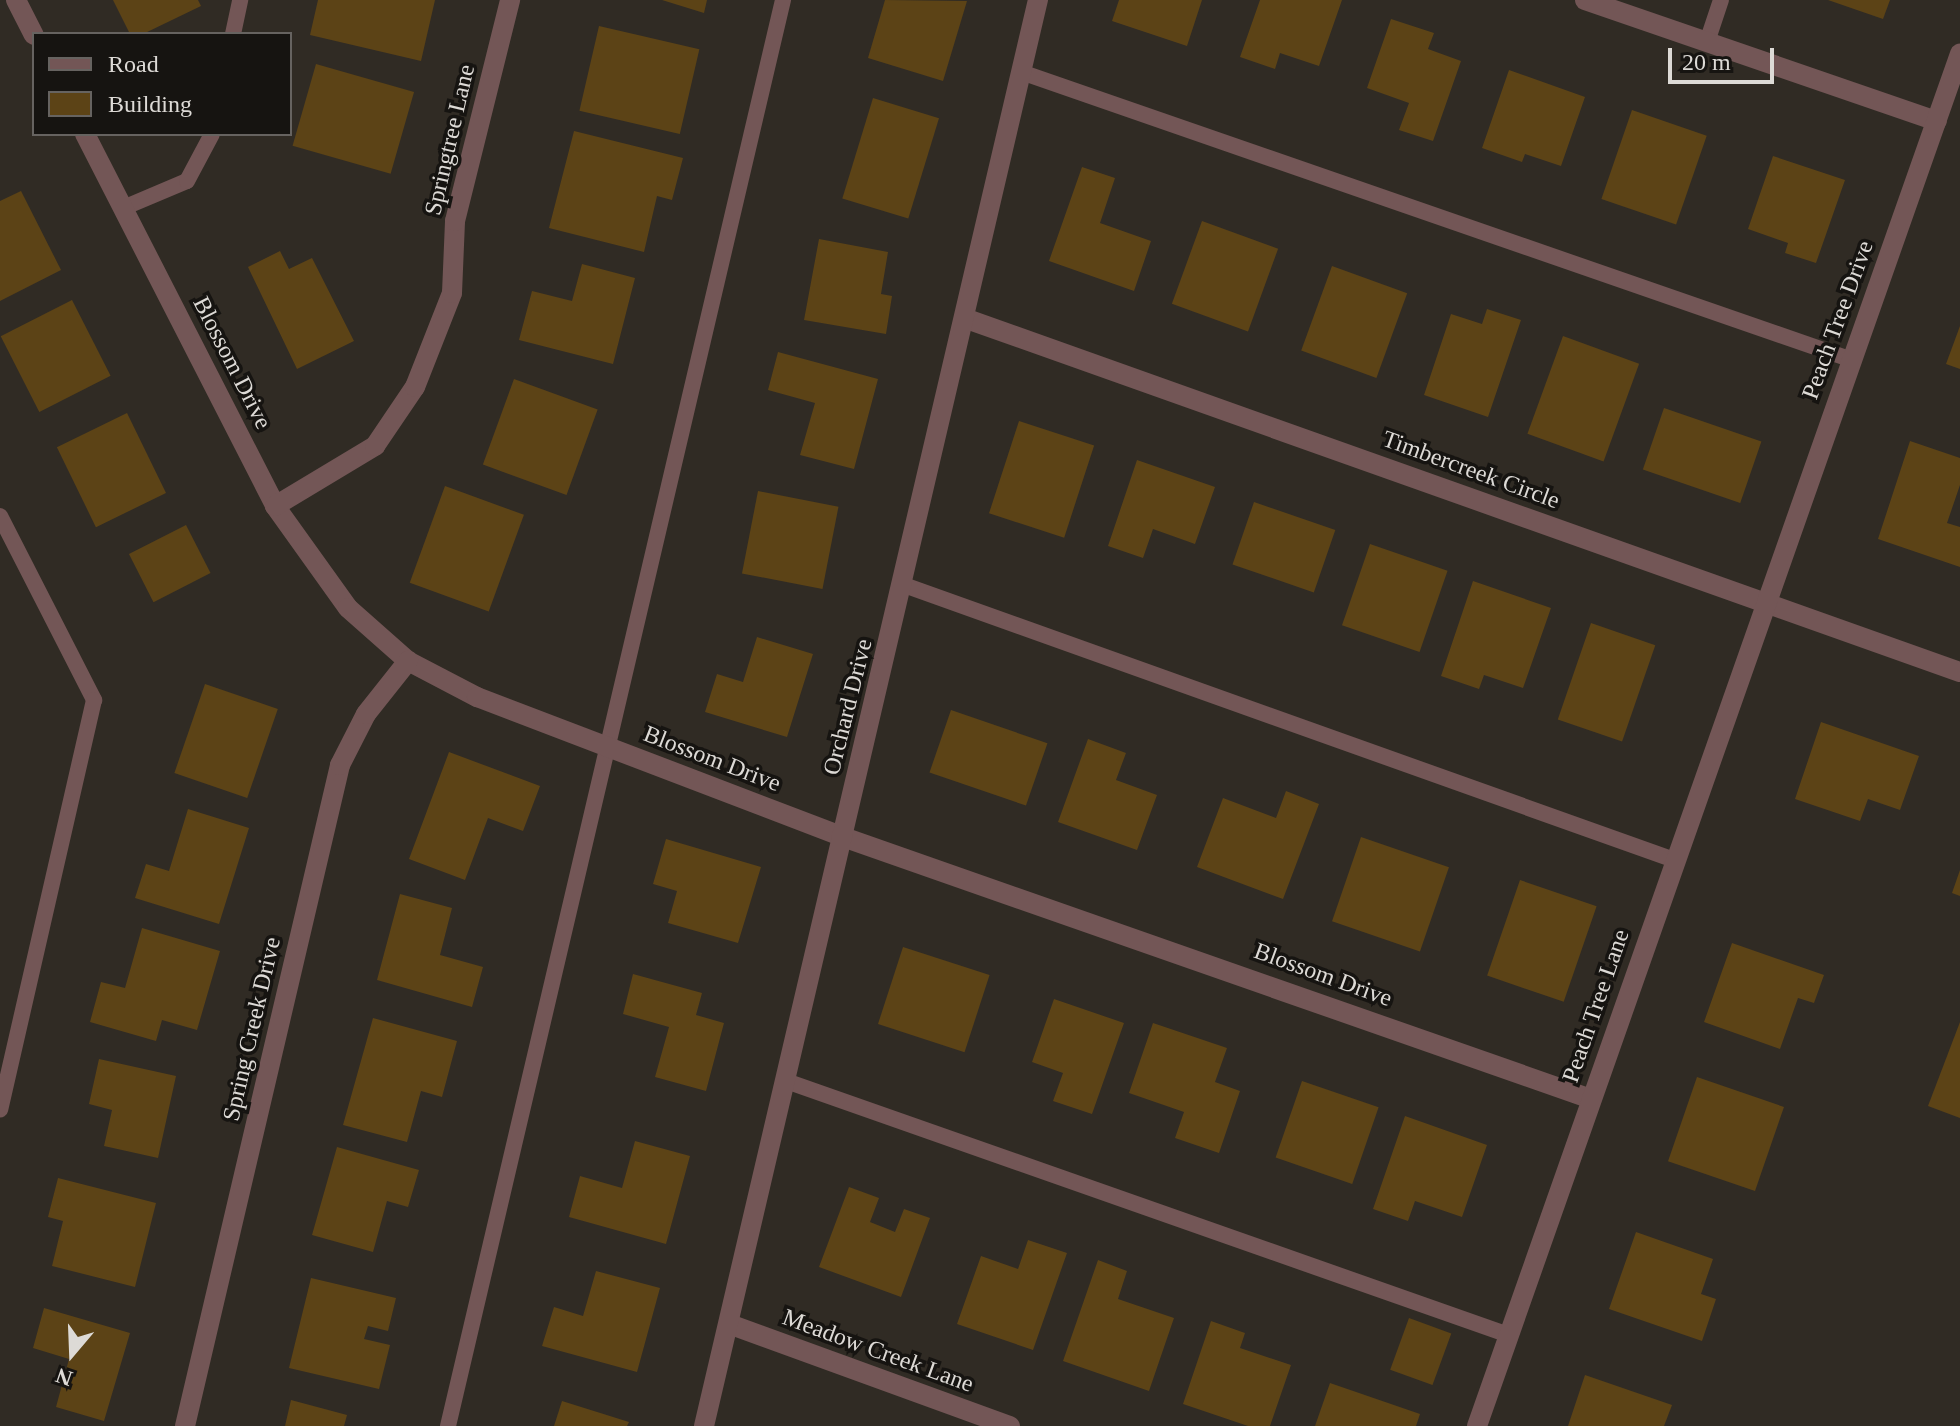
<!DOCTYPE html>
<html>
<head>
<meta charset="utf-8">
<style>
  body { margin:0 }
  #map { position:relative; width:1960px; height:1426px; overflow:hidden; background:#302b24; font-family:Georgia,serif }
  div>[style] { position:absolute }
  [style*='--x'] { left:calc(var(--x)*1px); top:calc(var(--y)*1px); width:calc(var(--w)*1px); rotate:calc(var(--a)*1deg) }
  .building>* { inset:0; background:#5c4316; transform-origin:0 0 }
  .lane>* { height:16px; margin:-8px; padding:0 8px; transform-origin:8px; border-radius:8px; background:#735656 }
  .street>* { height:20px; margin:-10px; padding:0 10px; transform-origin:10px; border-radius:10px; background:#735656 }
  span { translate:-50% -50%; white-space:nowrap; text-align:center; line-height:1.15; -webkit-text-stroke:7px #161411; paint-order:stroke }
  .street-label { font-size:24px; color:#dddad6 }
  .legend { position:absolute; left:32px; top:32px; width:260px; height:104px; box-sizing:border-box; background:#161411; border:2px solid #666360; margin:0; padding:10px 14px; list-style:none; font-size:24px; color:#dddad6 }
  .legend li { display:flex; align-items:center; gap:16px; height:40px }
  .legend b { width:40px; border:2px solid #666360 }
  .north { position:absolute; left:32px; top:1314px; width:80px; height:80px; -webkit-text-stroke:6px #161411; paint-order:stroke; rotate:199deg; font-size:22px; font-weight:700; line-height:32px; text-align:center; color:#dddad6 }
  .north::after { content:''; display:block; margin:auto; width:28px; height:36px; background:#dddad6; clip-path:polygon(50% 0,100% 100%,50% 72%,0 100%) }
  .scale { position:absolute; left:1668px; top:48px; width:106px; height:36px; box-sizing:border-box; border:4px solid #dddad6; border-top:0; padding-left:10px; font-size:24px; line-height:28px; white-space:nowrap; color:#dddad6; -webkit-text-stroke:6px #161411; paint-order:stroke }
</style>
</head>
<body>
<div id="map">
  <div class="building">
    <div style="clip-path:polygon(113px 0,198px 0,201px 6px,143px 34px,130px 34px)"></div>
    <div style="clip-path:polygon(318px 0,435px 0,421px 61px,310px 35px)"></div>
    <div style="clip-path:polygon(662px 0,707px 0,704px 13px)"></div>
    <div style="clip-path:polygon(885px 0,967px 1px,943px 81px,868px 58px)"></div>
    <div style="clip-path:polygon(1119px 0,1202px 0,1187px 46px,1112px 21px)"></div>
    <div style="clip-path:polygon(1260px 0,1342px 0,1319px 66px,1280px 53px,1275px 69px,1240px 57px)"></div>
    <div style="clip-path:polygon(1828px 0,1890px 0,1883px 19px)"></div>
    <div style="clip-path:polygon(1391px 19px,1434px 33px,1428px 49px,1461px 61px,1433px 141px,1399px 130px,1409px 103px,1367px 88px)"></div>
    <div style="left:599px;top:26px;width:103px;height:87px;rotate:13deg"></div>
    <div style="left:316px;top:64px;width:102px;height:85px;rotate:16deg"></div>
    <div style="clip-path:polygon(1509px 70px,1585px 97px,1561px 166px,1525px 154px,1522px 162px,1482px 148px)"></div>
    <div style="left:873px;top:98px;width:69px;height:105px;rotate:17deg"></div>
    <div style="left:1632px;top:110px;width:79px;height:94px;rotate:19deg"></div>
    <div style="clip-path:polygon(574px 131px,683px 158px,672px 200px,657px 196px,644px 252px,549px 228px)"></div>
    <div style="clip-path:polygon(1773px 156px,1845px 180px,1816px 263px,1785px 253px,1788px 243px,1748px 229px)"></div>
    <div style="clip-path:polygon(1082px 167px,1115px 178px,1100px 223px,1151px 241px,1134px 291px,1049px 261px)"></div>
    <div style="clip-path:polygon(21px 191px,61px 270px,0 301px,0 201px)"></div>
    <div style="left:1202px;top:221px;width:81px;height:88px;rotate:20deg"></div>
    <div style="clip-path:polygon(819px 239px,888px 252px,881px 294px,892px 296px,886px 334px,804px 320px)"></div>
    <div style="clip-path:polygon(280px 251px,289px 269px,312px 258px,354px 341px,297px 369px,248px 267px)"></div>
    <div style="clip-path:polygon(582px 264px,635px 278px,613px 364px,519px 340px,532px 291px,572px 301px)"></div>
    <div style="left:1332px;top:266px;width:80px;height:90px;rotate:20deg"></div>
    <div style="left:72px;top:300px;width:85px;height:80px;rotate:63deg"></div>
    <div style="clip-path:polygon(1487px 309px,1521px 320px,1488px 417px,1424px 395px,1451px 314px,1482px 324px)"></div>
    <div style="clip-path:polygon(1960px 326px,1960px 369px,1946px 364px)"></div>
    <div style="left:1563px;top:336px;width:81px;height:104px;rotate:20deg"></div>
    <div style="clip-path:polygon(778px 352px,878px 379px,854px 469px,800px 455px,815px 403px,768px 390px)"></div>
    <div style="left:514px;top:379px;width:89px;height:91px;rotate:20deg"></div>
    <div style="left:1664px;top:408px;width:103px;height:65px;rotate:19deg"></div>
    <div style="left:127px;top:413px;width:89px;height:78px;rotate:64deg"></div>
    <div style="left:1019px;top:421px;width:79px;height:97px;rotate:18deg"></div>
    <div style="clip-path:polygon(1910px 441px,1960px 458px,1960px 485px,1947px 523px,1960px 527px,1960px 567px,1878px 539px)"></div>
    <div style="clip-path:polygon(1137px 460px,1215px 487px,1195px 544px,1153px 529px,1143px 558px,1108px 546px)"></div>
    <div style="left:445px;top:486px;width:84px;height:103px;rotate:20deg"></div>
    <div style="left:758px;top:491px;width:82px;height:84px;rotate:11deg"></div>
    <div style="left:1254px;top:502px;width:86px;height:66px;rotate:19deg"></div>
    <div style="left:186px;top:525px;width:54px;height:64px;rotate:63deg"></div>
    <div style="left:1370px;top:544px;width:82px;height:86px;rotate:19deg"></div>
    <div style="clip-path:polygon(1473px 581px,1551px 608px,1523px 688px,1484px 675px,1479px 689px,1441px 676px)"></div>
    <div style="left:1591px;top:623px;width:68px;height:102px;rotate:19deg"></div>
    <div style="clip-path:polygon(757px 637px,813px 654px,787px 737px,705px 712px,717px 674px,743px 682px)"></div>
    <div style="left:205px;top:684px;width:77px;height:94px;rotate:19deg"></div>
    <div style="left:951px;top:710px;width:102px;height:66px;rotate:19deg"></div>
    <div style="clip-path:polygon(1821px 722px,1919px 756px,1900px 810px,1868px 799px,1860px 821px,1795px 799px)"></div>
    <div style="clip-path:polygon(1088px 739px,1126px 753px,1116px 780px,1157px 795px,1137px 850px,1058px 822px)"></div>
    <div style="clip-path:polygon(449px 752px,540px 786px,523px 831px,488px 818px,465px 880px,409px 859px)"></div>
    <div style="clip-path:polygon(1286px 791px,1319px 804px,1283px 899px,1197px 867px,1223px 798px,1276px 818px)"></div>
    <div style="clip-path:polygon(188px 809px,249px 828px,219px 924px,135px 898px,146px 864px,169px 871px)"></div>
    <div style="left:1361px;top:837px;width:93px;height:89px;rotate:19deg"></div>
    <div style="clip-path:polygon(666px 839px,761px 867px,738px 943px,668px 923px,677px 891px,653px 884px)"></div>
    <div style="clip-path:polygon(1960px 870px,1960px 896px,1952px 893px)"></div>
    <div style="left:1520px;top:880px;width:81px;height:101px;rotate:19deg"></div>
    <div style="clip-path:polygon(400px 894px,452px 908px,440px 955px,483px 967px,472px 1007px,377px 980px)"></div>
    <div style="clip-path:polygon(142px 928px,220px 951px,197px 1030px,162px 1020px,156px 1041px,90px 1022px,101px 982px,125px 988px)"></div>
    <div style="clip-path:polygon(1732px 943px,1824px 975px,1814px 1003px,1798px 998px,1780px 1049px,1704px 1022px)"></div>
    <div style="left:903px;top:947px;width:91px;height:81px;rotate:18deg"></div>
    <div style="clip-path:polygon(633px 974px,702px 993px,696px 1015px,724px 1023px,706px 1091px,655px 1077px,669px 1027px,623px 1014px)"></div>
    <div style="clip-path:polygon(1054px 999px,1124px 1023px,1092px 1114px,1053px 1101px,1063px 1073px,1032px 1062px)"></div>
    <div style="clip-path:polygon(373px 1018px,457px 1041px,442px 1097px,421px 1091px,407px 1142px,343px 1125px)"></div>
    <div style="clip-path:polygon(1960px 1022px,1960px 1118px,1928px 1106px)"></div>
    <div style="clip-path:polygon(1153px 1023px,1227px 1048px,1215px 1082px,1240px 1091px,1219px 1153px,1175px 1138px,1184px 1112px,1129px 1093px)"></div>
    <div style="clip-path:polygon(99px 1059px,176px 1076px,158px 1158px,104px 1146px,112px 1110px,89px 1104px)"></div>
    <div style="left:1697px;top:1077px;width:92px;height:89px;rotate:19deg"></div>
    <div style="left:1302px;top:1081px;width:81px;height:81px;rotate:19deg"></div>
    <div style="clip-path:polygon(1405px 1116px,1487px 1145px,1462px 1217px,1415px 1201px,1408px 1221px,1373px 1209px)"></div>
    <div style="clip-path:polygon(635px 1141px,690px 1156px,666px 1244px,569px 1217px,580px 1176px,622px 1188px)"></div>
    <div style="clip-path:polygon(337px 1147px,419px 1170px,408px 1207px,387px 1201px,373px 1252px,312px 1235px)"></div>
    <div style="clip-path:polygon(58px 1178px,156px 1203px,135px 1287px,52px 1266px,63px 1221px,48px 1217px)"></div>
    <div style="clip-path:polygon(849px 1187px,879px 1198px,870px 1222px,895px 1232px,904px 1209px,930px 1218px,901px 1297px,819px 1267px)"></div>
    <div style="clip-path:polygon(1636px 1232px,1713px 1259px,1701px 1294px,1716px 1299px,1702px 1341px,1609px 1309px)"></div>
    <div style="clip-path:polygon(1028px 1240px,1067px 1253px,1033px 1350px,957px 1324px,981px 1256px,1018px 1269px)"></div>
    <div style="clip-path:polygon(1098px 1260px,1127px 1271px,1118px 1299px,1174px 1318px,1149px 1391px,1063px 1361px)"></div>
    <div style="clip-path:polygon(596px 1271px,660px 1288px,637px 1372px,542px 1346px,554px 1307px,583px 1316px)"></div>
    <div style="clip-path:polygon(311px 1278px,396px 1298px,388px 1331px,368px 1326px,364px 1339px,390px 1345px,379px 1389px,289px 1368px)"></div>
    <div style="clip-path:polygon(44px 1308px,130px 1333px,104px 1421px,56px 1407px,69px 1359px,33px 1348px)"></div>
    <div style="left:1409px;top:1318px;width:45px;height:55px;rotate:20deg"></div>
    <div style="clip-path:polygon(1211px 1321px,1245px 1333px,1240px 1348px,1291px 1365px,1270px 1426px,1248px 1426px,1183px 1404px)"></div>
    <div style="clip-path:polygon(1585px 1375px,1672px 1405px,1664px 1426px,1568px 1426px)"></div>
    <div style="clip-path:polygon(1330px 1383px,1420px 1414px,1416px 1426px,1315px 1426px)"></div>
    <div style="clip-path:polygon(291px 1400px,347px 1415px,344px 1426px,285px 1426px)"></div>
    <div style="clip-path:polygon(562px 1401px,629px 1422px,627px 1426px,554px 1426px)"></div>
  </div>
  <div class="lane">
    <div style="--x:233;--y:34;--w:35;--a:-78"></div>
    <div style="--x:1707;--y:42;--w:44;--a:-71.6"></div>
    <div style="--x:1021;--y:72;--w:879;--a:19.11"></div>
    <div style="--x:123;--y:208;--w:69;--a:-22.9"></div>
    <div style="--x:187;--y:181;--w:53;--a:-62"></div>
    <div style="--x:0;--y:516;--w:207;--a:62.9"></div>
    <div style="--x:94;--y:700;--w:420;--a:102.9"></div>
    <div style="--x:904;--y:585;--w:818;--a:19.65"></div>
    <div style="--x:786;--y:1081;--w:766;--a:19.36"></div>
    <div style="--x:448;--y:1426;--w:1465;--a:-76.78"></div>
  </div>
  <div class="street">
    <div style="--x:16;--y:0;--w:39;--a:63"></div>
    <div style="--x:1585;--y:0;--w:372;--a:19"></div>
    <div style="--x:85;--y:134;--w:418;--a:62.9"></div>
    <div style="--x:275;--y:506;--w:125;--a:54.4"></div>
    <div style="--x:348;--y:608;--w:80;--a:41.5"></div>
    <div style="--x:408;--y:661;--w:78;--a:27.6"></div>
    <div style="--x:477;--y:697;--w:392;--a:20.9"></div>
    <div style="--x:843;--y:837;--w:793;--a:19.3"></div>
    <div style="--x:964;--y:318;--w:1057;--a:19.57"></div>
    <div style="--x:275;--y:506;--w:117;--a:-31"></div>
    <div style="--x:375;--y:446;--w:71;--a:-55.9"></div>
    <div style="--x:415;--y:387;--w:101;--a:-68.5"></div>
    <div style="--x:452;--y:293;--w:72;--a:-87.6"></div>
    <div style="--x:455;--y:221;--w:228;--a:-76"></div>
    <div style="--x:729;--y:1324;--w:299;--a:20"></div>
    <div style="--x:185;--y:1426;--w:679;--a:-76.8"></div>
    <div style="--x:340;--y:765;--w:57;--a:-63"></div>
    <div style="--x:366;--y:714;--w:68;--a:-51.6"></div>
    <div style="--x:704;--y:1426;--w:1465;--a:-76.82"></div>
    <div style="--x:1477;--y:1426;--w:1455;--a:-70.61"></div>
  </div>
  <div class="street-label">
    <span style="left:450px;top:140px;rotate:-77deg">Springtree Lane</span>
    <span style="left:1838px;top:320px;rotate:-70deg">Peach Tree Drive</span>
    <span style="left:232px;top:363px;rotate:63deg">Blossom Drive</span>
    <span style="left:1471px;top:470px;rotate:20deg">Timbercreek Circle</span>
    <span style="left:848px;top:707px;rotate:-76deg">Orchard Drive</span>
    <span style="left:712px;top:759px;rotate:21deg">Blossom Drive</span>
    <span style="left:1323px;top:975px;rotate:20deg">Blossom Drive</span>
    <span style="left:1596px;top:1006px;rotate:-71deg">Peach Tree Lane</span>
    <span style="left:252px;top:1029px;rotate:-77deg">Spring Creek Drive</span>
    <span style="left:878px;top:1351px;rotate:20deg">Meadow Creek Lane</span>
  </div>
  <ul class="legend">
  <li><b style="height:10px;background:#735656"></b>Road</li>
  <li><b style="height:22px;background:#5c4316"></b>Building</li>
  </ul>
  <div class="north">N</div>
  <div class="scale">20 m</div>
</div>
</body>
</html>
